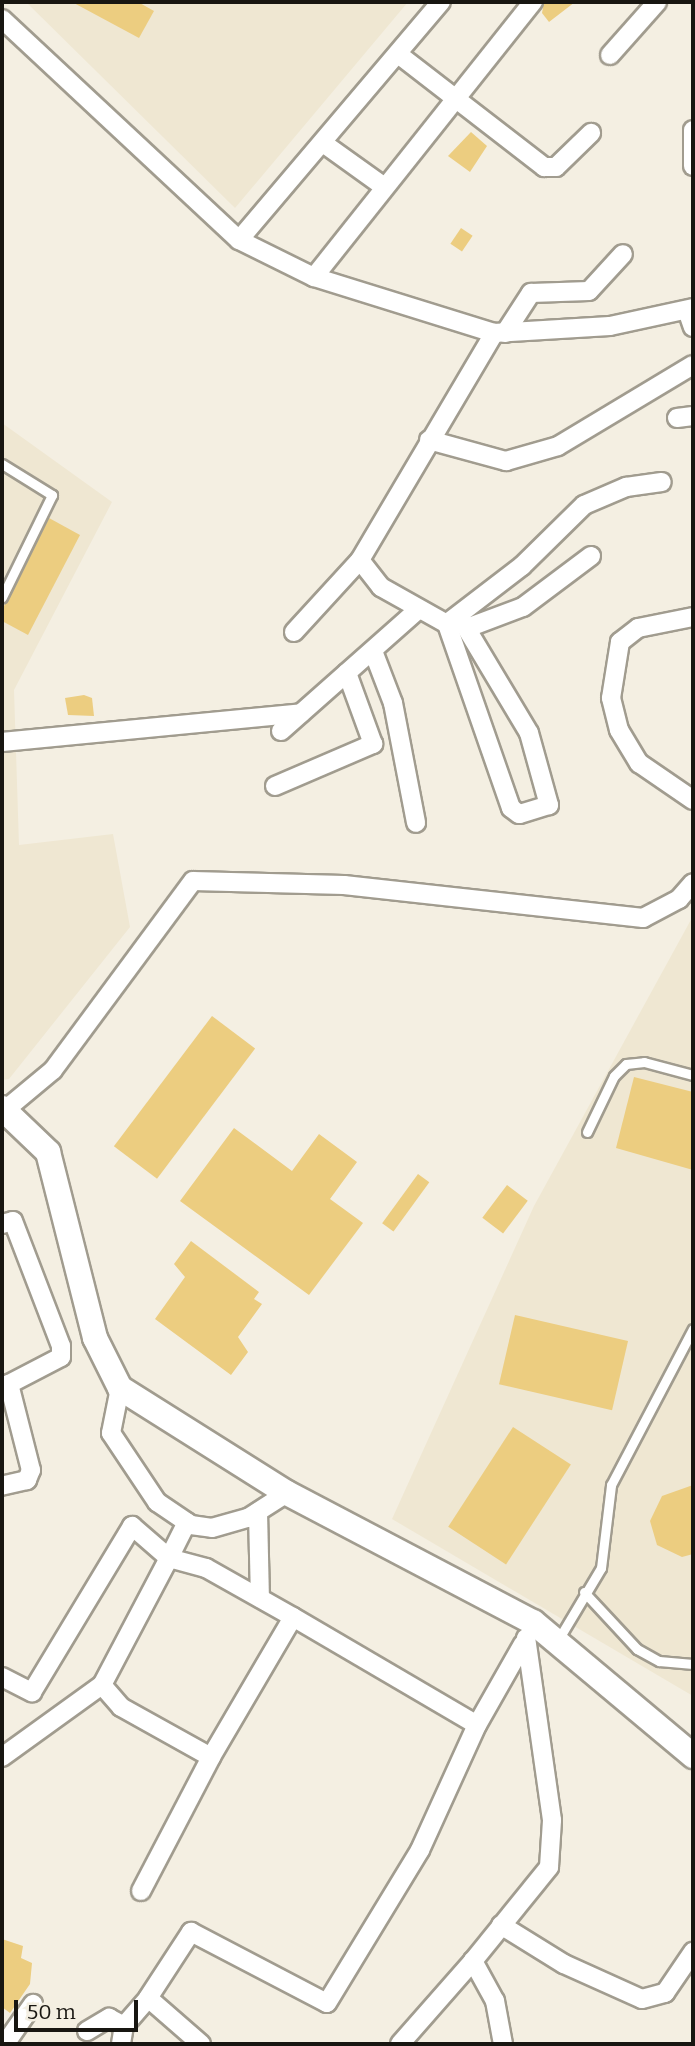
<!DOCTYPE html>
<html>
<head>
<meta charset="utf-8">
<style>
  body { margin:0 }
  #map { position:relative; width:695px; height:2046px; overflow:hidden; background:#f4efe2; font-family:Bitter,serif }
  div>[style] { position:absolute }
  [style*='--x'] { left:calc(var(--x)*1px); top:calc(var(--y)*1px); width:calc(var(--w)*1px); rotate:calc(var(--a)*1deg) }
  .built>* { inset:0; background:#efe7d2 }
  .building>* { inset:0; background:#eccd80; transform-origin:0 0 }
  .roads { filter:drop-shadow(2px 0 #a19c8f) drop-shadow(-2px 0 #a19c8f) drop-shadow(0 2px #a19c8f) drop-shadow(0 -2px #a19c8f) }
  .lane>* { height:9px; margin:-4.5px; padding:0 4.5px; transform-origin:4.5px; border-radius:4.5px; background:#fff }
  .street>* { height:18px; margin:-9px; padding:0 9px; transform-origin:9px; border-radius:9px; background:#fff }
  .secondary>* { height:24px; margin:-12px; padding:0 12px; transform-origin:12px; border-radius:12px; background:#fff }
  span { translate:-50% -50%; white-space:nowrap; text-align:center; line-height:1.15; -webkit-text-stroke:7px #f4efe2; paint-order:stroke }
  .frame { position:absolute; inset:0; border:4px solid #181611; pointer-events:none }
  .scale { position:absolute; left:14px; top:2000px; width:124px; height:32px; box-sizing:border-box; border:4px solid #181611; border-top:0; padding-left:9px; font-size:21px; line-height:24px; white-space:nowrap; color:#181611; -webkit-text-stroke:5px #f4efe2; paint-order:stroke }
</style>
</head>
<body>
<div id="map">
  <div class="built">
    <div style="clip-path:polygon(26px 2px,408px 2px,235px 208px)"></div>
    <div style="clip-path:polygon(2px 423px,112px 502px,14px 690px,19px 845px,113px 834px,130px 927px,9px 1079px,2px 1080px)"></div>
    <div style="clip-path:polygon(693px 916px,693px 1696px,392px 1519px,534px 1206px)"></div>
  </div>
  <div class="building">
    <div style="clip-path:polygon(72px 2px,138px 2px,154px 11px,139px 38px)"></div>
    <div style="clip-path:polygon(544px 2px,575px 2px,549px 22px,542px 13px)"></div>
    <div style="clip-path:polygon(471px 132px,487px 146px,470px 172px,448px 156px)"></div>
    <div style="left:461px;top:228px;width:14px;height:19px;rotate:34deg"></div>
    <div style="clip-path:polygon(49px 518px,80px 535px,28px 635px,2px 621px,2px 610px)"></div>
    <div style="clip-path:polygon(84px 695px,92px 698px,94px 716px,68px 715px,65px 698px)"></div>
    <div style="left:212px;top:1016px;width:54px;height:163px;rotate:37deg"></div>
    <div style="clip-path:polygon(634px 1077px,693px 1092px,693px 1170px,616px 1148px)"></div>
    <div style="clip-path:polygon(234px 1128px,292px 1171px,319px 1134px,357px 1162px,330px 1199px,363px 1223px,309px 1295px,180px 1201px)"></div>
    <div style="left:418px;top:1174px;width:14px;height:61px;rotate:36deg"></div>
    <div style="left:507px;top:1185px;width:26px;height:41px;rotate:37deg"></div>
    <div style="clip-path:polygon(191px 1241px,259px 1292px,254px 1299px,262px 1304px,238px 1337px,248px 1352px,231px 1375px,155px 1319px,185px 1277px,174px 1264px)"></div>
    <div style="left:515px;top:1315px;width:116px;height:71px;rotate:13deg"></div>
    <div style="left:513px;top:1427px;width:69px;height:119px;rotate:33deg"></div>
    <div style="clip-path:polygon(693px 1485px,693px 1554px,682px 1557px,657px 1545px,650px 1521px,662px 1496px)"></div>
    <div style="clip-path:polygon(2px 1939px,23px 1946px,21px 1958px,32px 1963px,30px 1984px,10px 2013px,2px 2007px)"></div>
  </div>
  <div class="roads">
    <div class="lane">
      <div style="--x:2;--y:464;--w:59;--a:31.8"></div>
      <div style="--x:52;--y:495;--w:114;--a:116.1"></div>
      <div style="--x:587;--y:1132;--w:62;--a:-64.3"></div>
      <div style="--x:614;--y:1076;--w:17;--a:-45"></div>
      <div style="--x:626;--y:1064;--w:18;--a:-6"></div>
      <div style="--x:644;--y:1062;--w:51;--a:14.9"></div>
      <div style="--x:584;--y:1592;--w:78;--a:47.1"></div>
      <div style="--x:637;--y:1649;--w:25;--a:29"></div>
      <div style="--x:659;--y:1661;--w:34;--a:5"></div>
      <div style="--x:558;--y:1640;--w:84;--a:-59.2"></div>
      <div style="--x:601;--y:1568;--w:84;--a:-83.1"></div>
      <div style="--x:611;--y:1485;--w:176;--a:-62.3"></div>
    </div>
    <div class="street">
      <div style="--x:2;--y:19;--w:324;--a:43"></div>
      <div style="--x:239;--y:240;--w:84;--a:26.3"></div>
      <div style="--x:314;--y:277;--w:189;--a:17.3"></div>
      <div style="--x:494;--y:333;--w:116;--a:-3.5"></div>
      <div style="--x:610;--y:326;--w:85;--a:-12.2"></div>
      <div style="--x:398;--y:54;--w:185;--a:37.7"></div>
      <div style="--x:544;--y:167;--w:12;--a:0"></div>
      <div style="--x:556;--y:167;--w:49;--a:-44.2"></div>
      <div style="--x:610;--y:55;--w:71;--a:-48.4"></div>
      <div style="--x:693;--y:130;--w:36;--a:90"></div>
      <div style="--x:323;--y:143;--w:74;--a:35.6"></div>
      <div style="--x:239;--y:240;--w:312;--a:-49.7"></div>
      <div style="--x:314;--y:277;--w:352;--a:-51.5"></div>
      <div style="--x:687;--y:310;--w:18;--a:71"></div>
      <div style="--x:505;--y:333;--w:48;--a:-57"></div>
      <div style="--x:531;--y:293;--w:58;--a:-2"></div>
      <div style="--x:589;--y:291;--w:50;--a:-47.4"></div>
      <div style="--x:677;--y:418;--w:16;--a:-7"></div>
      <div style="--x:429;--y:440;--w:80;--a:15.3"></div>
      <div style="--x:506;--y:461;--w:54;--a:-16.1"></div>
      <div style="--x:558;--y:446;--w:157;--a:-31"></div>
      <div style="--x:459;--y:616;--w:136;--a:59.1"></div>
      <div style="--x:529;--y:733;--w:75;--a:74.5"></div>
      <div style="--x:549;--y:805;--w:31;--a:163"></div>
      <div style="--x:519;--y:814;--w:10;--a:-143"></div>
      <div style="--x:511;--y:808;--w:195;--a:-109.2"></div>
      <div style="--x:447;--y:624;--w:76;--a:-150.7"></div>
      <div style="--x:381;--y:587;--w:34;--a:-128"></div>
      <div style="--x:360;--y:560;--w:264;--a:-59.4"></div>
      <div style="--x:693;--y:617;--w:56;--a:168.7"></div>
      <div style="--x:638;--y:628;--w:23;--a:142"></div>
      <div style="--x:620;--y:642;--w:57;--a:99.1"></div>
      <div style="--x:611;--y:698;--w:33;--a:76"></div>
      <div style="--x:619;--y:730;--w:39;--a:59"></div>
      <div style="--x:639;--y:763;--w:65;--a:34.4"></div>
      <div style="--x:449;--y:622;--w:92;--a:-37.5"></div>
      <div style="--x:522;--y:566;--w:87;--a:-44.5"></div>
      <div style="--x:584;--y:505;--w:46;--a:-23.2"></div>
      <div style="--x:626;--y:487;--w:36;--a:-8"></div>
      <div style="--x:467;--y:628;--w:60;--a:-20.6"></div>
      <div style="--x:523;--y:607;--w:85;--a:-36.9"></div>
      <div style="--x:294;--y:632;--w:98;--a:-47.5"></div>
      <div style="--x:373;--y:651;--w:56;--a:69"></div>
      <div style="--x:393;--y:703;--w:122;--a:79.1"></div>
      <div style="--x:281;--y:731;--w:184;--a:-41.5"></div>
      <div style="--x:2;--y:742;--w:300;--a:-5.5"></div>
      <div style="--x:275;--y:786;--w:107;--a:-23.2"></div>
      <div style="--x:373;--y:744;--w:76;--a:-110.1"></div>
      <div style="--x:5;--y:1110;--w:62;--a:-39.8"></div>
      <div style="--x:53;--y:1070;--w:235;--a:-53.5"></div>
      <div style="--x:193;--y:881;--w:151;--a:1.5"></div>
      <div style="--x:344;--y:885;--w:301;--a:6.3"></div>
      <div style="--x:643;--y:918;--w:41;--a:-27.8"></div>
      <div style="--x:679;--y:899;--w:21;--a:-49"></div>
      <div style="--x:2;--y:1224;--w:11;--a:-15"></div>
      <div style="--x:13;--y:1221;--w:134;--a:69"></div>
      <div style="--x:61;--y:1346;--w:11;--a:90"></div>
      <div style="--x:61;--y:1357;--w:59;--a:152.6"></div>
      <div style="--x:2;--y:1386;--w:7;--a:-16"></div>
      <div style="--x:9;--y:1384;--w:89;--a:75.7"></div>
      <div style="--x:31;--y:1470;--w:11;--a:112"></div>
      <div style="--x:27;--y:1480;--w:26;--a:167"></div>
      <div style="--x:120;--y:1388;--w:46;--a:101.3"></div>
      <div style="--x:111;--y:1433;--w:83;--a:56.3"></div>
      <div style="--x:157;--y:1502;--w:41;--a:34.1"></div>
      <div style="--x:191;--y:1525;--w:21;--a:8"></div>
      <div style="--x:212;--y:1528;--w:37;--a:-16"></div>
      <div style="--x:248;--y:1518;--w:46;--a:-32.7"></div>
      <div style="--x:258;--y:1512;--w:86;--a:88.7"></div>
      <div style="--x:293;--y:1617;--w:100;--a:-150.6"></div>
      <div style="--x:206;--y:1568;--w:38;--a:-165"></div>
      <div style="--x:169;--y:1558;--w:144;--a:117.8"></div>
      <div style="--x:102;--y:1685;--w:29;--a:49"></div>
      <div style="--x:121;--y:1707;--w:103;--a:29.1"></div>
      <div style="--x:211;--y:1757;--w:162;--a:-59.6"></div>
      <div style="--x:293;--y:1617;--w:213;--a:30.4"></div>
      <div style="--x:2;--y:1677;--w:34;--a:27"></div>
      <div style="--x:32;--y:1692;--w:194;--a:-58.9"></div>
      <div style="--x:132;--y:1526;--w:49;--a:40.9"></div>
      <div style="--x:169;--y:1558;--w:40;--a:-63.4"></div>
      <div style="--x:2;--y:1757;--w:123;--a:-35.8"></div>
      <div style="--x:141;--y:1891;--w:151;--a:-62.4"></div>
      <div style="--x:501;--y:1925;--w:74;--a:31.8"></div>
      <div style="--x:564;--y:1964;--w:85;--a:24.2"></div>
      <div style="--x:642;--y:1999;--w:24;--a:-15"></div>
      <div style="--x:665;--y:1993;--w:50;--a:-55.7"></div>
      <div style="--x:87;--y:2031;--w:26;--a:-31"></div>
      <div style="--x:109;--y:2018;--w:17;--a:28"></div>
      <div style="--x:5;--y:2044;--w:49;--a:-55"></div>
      <div style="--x:121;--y:2044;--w:18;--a:-81"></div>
      <div style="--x:124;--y:2026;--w:37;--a:-49"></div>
      <div style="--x:201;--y:2044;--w:70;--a:-139"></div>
      <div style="--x:148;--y:1998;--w:79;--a:-56.9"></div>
      <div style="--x:191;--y:1932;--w:153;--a:27.6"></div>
      <div style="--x:327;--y:2003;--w:179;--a:-58.7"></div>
      <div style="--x:420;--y:1850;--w:137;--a:-65.5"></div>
      <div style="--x:477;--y:1725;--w:93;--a:-60.4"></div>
      <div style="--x:400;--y:2044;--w:111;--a:-48.7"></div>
      <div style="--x:503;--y:2044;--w:44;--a:-100.5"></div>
      <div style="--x:495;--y:2001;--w:46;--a:-118.8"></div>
      <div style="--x:473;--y:1961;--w:121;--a:-51"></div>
      <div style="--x:549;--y:1867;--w:47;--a:-86.3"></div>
      <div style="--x:552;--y:1820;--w:184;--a:-98.1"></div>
    </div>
    <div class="secondary">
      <div style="--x:2;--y:1108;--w:64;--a:43.7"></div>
      <div style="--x:48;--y:1152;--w:192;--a:75.8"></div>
      <div style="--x:95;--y:1338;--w:56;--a:63.4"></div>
      <div style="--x:120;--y:1388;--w:197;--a:32.2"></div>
      <div style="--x:287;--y:1493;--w:278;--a:27.7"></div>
      <div style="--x:533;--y:1622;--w:209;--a:39.9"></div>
    </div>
  </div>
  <div class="frame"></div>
  <div class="scale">50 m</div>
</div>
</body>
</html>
